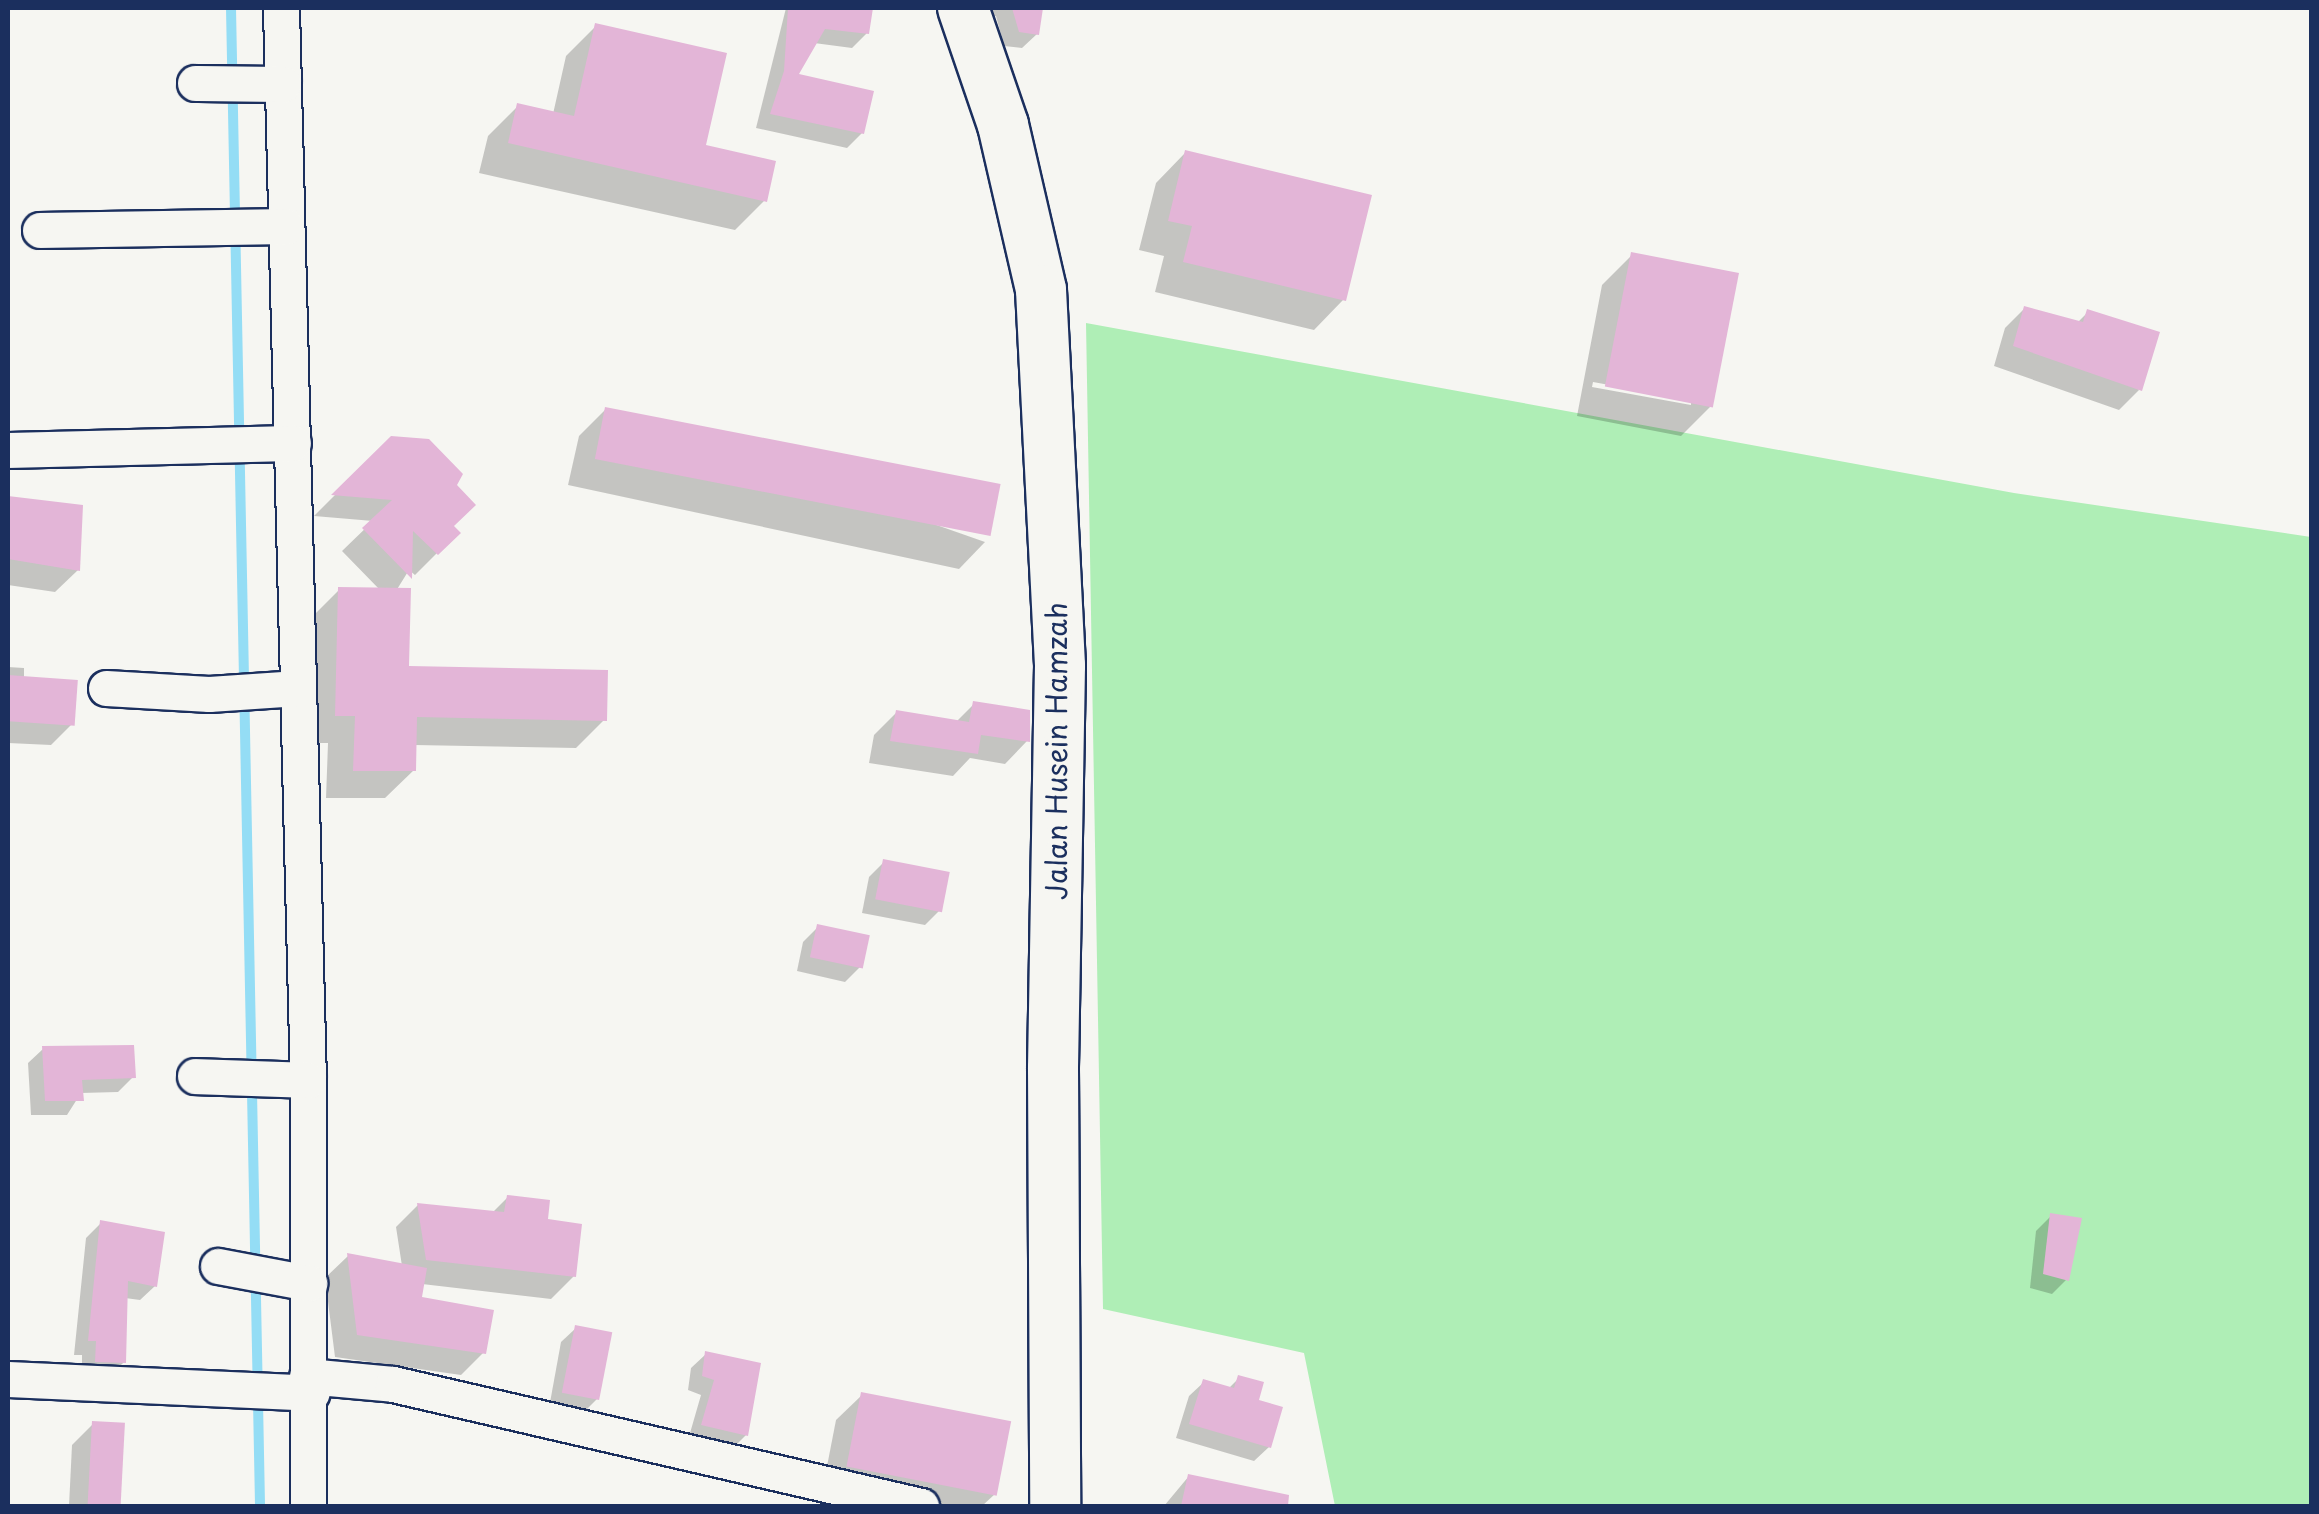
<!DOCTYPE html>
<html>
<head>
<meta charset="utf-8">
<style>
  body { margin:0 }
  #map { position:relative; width:2319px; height:1514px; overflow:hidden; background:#f6f6f2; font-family:"Playpen Sans",sans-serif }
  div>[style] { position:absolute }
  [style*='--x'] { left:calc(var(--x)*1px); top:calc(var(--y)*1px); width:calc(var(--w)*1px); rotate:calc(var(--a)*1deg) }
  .green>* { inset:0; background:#afeeb6 }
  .shadow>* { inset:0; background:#0003 }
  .stream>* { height:10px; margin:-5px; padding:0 5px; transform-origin:5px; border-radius:5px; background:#94ddf5 }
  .building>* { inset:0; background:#e3b5d7; transform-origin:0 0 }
  .roads { filter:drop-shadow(2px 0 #1b2f5e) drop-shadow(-2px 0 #1b2f5e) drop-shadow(0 2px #1b2f5e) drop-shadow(0 -2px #1b2f5e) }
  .street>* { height:35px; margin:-17.5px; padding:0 17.5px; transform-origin:17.5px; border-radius:17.5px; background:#f6f6f2 }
  .secondary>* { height:50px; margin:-25px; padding:0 25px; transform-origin:25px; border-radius:25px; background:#f6f6f2 }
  span { translate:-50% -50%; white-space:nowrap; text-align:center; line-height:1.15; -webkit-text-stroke:10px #f6f6f2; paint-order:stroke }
  .street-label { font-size:28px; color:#1b2f5e }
  .frame { position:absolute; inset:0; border:10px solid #1b2f5e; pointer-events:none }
</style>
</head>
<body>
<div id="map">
  <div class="green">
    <div style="clip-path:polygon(1086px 323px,2014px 493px,2311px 537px,2311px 1506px,1335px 1506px,1304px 1353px,1103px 1309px)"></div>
  </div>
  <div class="shadow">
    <div style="clip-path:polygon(786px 8px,870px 8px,867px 33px,852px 48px,814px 43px,795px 76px,862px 133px,847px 148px,756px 128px)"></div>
    <div style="clip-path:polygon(969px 8px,1040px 8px,1037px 34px,1022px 48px,1004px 46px,996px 16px,978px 21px)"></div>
    <div style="clip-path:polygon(596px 26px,703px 147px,764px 201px,735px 230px,479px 173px,488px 136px,518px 106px,553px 114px,566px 56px)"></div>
    <div style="clip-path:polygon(1185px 153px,1343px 300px,1314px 330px,1155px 292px,1164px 256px,1139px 250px,1156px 183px)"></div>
    <div style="clip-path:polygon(evenodd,1632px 255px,1711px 406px,1681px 436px,1577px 416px,1602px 285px,1632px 255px,1593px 382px,1691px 400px,1691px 405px,1592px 387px,1593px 382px)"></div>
    <div style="clip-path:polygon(2025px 308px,2077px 323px,2088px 312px,2139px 390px,2119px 410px,1994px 366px,2005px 328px)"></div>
    <div style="clip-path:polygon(606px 409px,985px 542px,959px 569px,568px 485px,579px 436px)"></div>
    <div style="clip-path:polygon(392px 438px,454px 485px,451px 526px,457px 533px,415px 575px,409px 570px,396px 591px,406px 668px,604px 720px,576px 748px,414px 745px,414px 770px,385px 798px,326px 798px,328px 743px,308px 743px,311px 618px,339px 590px,380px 590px,342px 551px,373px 521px,314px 516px)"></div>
    <div style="clip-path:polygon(8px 499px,80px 507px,78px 570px,55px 592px,8px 585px)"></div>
    <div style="clip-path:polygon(8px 667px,24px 668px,24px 679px,74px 722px,51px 745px,8px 743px)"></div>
    <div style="clip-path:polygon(974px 704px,1027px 741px,1005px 764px,970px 758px,953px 776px,869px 763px,874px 735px,897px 712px,956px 722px)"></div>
    <div style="clip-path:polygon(884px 862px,940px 910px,925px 925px,862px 913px,869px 877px)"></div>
    <div style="clip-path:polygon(818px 927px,860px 967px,845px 982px,797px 971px,803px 942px)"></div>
    <div style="clip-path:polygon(43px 1049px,133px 1077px,118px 1092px,81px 1093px,67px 1115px,31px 1115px,28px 1063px)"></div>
    <div style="clip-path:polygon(508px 1197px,545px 1222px,574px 1276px,551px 1299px,422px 1284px,420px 1299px,483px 1353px,461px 1375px,335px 1357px,325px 1278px,348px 1256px,402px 1266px,396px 1227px,418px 1205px,492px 1213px)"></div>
    <div style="clip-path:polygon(2051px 1216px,2067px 1279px,2052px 1294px,2030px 1288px,2036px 1231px)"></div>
    <div style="clip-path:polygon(101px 1223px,155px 1286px,140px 1300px,125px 1298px,124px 1362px,109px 1377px,82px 1376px,82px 1355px,74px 1355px,86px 1238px)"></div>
    <div style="clip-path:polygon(576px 1328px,597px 1399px,582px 1414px,549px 1408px,561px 1342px)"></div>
    <div style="clip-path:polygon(706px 1354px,746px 1435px,731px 1450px,688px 1440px,701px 1395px,688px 1390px,691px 1368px)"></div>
    <div style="clip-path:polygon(1239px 1378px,1256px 1402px,1269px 1447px,1254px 1461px,1176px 1438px,1189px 1396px,1204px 1382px,1228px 1389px)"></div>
    <div style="clip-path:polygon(862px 1395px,995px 1494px,982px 1506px,883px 1506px,822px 1492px,836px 1420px)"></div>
    <div style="clip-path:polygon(93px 1424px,122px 1425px,119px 1506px,69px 1506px,72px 1445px)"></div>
    <div style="clip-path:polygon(1189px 1476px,1263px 1504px,1276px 1506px,1164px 1506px)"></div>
  </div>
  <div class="stream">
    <div style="--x:231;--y:8;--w:1498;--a:88.89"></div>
  </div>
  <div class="building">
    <div style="clip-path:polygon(788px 8px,873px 8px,869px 34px,825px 29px,799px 74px,874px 91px,864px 134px,770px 114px,784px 71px)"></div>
    <div style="clip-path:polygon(1012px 8px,1043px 8px,1039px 35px,1019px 32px)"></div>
    <div style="clip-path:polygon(595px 23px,727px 53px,706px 145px,776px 161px,767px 202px,508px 143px,517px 103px,574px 116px)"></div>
    <div style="clip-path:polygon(1185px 150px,1372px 195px,1346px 301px,1183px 262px,1192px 226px,1168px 221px)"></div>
    <div style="left:1631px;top:252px;width:110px;height:137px;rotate:11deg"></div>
    <div style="clip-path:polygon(2024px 306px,2083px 322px,2087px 309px,2160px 332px,2142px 391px,2013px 346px)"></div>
    <div style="left:605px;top:407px;width:403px;height:53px;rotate:11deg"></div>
    <div style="clip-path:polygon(391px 436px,429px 439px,463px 474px,457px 485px,476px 505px,454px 526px,461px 533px,438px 555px,413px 531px,412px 579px,362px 528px,392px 500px,331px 495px)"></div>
    <div style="clip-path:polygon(8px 496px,83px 505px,80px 571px,8px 559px)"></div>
    <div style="clip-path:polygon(338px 587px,411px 588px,409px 666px,608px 670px,607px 721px,417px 717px,416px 771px,353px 771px,355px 716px,335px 716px)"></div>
    <div style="left:8px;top:675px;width:70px;height:46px;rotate:4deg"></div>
    <div style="clip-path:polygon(973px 701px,1030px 710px,1030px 742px,981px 735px,978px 754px,890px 741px,896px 710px,969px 722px)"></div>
    <div style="left:883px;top:859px;width:68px;height:41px;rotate:11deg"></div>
    <div style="left:817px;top:924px;width:54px;height:34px;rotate:12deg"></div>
    <div style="clip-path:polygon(134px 1045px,136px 1078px,82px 1080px,84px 1101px,45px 1101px,42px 1046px)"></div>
    <div style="clip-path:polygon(507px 1195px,550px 1200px,548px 1219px,582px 1224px,576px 1277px,426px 1260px,417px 1203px,504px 1212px)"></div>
    <div style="clip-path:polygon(2050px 1213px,2082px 1218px,2069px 1281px,2043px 1274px)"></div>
    <div style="clip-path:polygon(100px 1220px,165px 1232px,157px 1287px,128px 1281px,126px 1363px,95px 1362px,96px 1341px,88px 1341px)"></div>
    <div style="clip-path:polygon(347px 1253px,427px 1268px,422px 1297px,494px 1310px,486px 1354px,357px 1335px)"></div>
    <div style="left:575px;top:1325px;width:38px;height:69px;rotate:11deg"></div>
    <div style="clip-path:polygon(705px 1351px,761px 1363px,748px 1436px,701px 1425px,714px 1380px,702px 1376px)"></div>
    <div style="clip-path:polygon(1238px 1375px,1264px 1382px,1259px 1400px,1283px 1407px,1271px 1448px,1189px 1424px,1203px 1379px,1234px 1388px)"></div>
    <div style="left:861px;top:1392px;width:153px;height:76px;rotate:11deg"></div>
    <div style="left:92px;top:1421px;width:33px;height:85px;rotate:3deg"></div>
    <div style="clip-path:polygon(1188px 1474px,1289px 1495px,1288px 1506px,1181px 1506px)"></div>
  </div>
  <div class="roads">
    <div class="street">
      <div style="--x:281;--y:8;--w:1072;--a:88.56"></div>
      <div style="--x:308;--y:1080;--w:426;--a:90"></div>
      <div style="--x:195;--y:83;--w:88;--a:0.7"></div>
      <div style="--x:40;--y:230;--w:246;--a:-0.9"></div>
      <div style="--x:8;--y:450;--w:285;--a:-1.4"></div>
      <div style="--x:106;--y:688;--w:103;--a:3.3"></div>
      <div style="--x:209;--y:694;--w:89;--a:-3.9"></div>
      <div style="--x:195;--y:1076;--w:113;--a:2"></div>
      <div style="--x:218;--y:1266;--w:93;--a:10.6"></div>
      <div style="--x:307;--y:1376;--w:86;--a:5.3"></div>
      <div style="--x:393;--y:1384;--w:542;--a:13.01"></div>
      <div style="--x:8;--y:1379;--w:304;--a:2.6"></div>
    </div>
    <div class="secondary">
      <div style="--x:963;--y:8;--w:124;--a:71.1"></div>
      <div style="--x:1003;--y:125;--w:169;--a:77"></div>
      <div style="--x:1041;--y:290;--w:376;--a:87.1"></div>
      <div style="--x:1060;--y:666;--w:403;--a:91"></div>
      <div style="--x:1053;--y:1069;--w:437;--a:89.7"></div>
    </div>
  </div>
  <div class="street-label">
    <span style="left:1056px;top:751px;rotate:-90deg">Jalan Husein Hamzah</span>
  </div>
  <div class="frame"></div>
</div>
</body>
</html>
